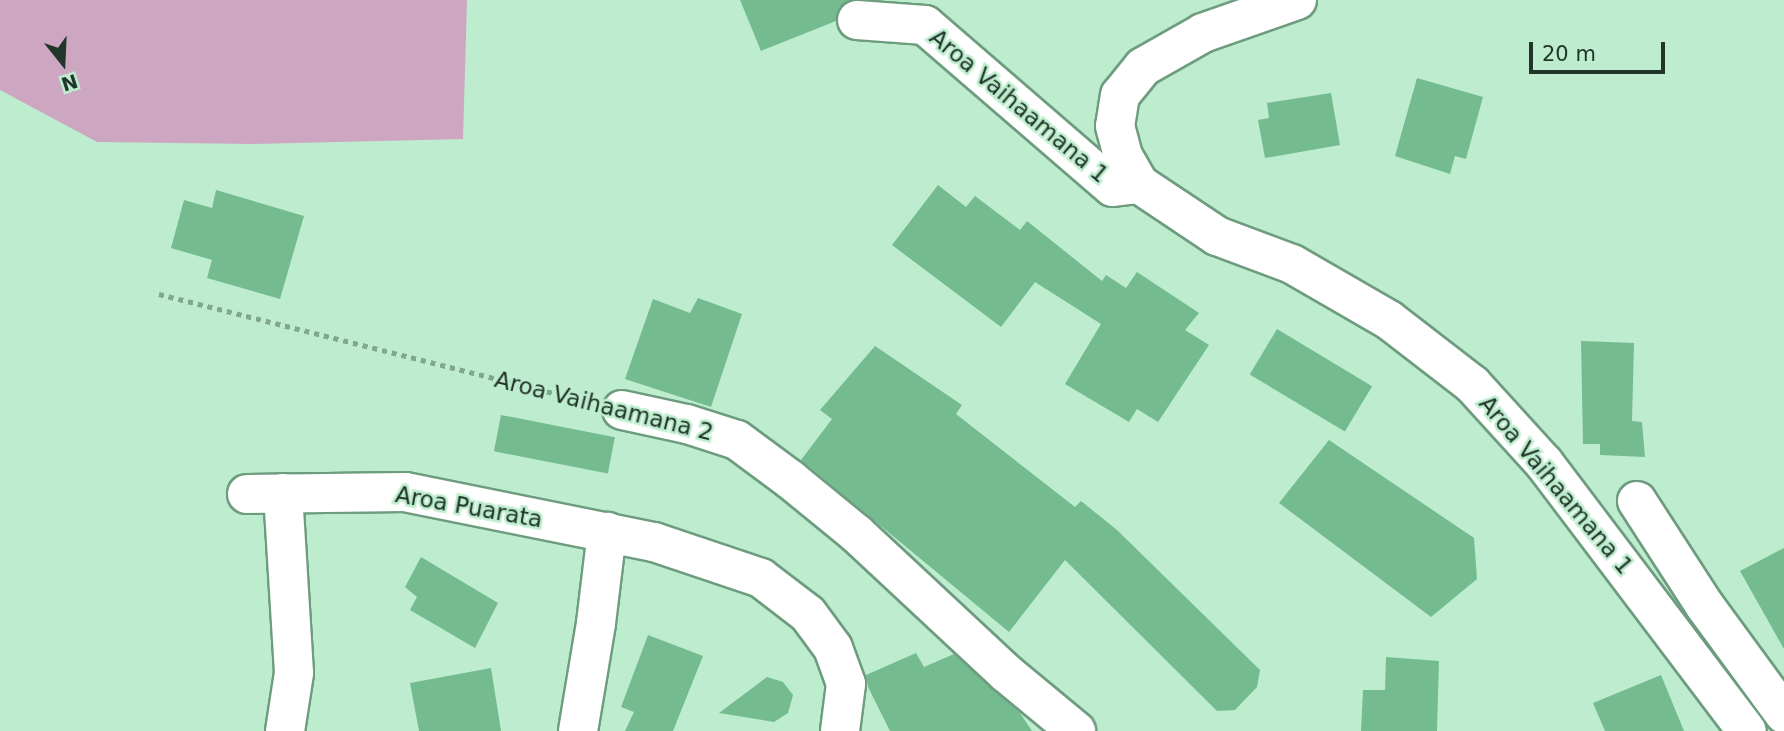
<!DOCTYPE html>
<html>
<head>
<meta charset="utf-8">
<style>
  body { margin:0 }
  #map { position:relative; width:1784px; height:731px; overflow:hidden; background:#bdedce; font-family:"DejaVu Sans",sans-serif }
  div>[style] { position:absolute }
  [style*='--x'] { left:calc(var(--x)*1px); top:calc(var(--y)*1px); width:calc(var(--w)*1px); rotate:calc(var(--a)*1deg) }
  .green>* { inset:0; background:#cda6c2 }
  .building>* { inset:0; background:#74bb90; transform-origin:0 0 }
  .path>* { height:4.5px; margin-top:-2.25px; transform-origin:0; background:repeating-linear-gradient(90deg,#82a78f 0 5px,transparent 0 10px) }
  .roads { filter:drop-shadow(2px 0 #6e9c7f) drop-shadow(-2px 0 #6e9c7f) drop-shadow(0 2px #6e9c7f) drop-shadow(0 -2px #6e9c7f) }
  .minor>* { height:38px; margin:-19px; padding:0 19px; transform-origin:19px; border-radius:19px; background:#fff }
  span { translate:-50% -50%; white-space:nowrap; text-align:center; line-height:1.15; -webkit-text-stroke:5px #bdedce; paint-order:stroke }
  .street-label { font-size:23px; color:#223529 }
  .north { position:absolute; left:28px; top:28px; width:70px; height:70px; -webkit-text-stroke:5px #bdedce; paint-order:stroke; rotate:162deg; font-size:19px; font-weight:700; line-height:28px; text-align:center; color:#223529 }
  .north::after { content:''; display:block; margin:auto; width:24px; height:32px; background:#223529; clip-path:polygon(50% 0,100% 100%,50% 72%,0 100%) }
  .scale { position:absolute; left:1529px; top:42px; width:136px; height:32px; box-sizing:border-box; border:4px solid #223529; border-top:0; padding-left:9px; font-size:21px; line-height:24px; white-space:nowrap; color:#223529; -webkit-text-stroke:5px #bdedce; paint-order:stroke }
</style>
</head>
<body>
<div id="map">
  <div class="green">
    <div style="clip-path:polygon(0 0,467px 0,463px 139px,253px 144px,97px 142px,0 90px)"></div>
  </div>
  <div class="building">
    <div style="clip-path:polygon(740px 0,849px 0,839px 8px,836px 21px,761px 51px)"></div>
    <div style="clip-path:polygon(1417px 78px,1483px 97px,1466px 159px,1455px 156px,1450px 174px,1395px 156px)"></div>
    <div style="clip-path:polygon(1331px 93px,1340px 145px,1265px 158px,1258px 120px,1269px 118px,1267px 103px)"></div>
    <div style="clip-path:polygon(938px 185px,966px 207px,975px 196px,1020px 230px,1027px 221px,1102px 281px,1106px 275px,1126px 288px,1137px 272px,1199px 313px,1185px 330px,1209px 345px,1158px 422px,1137px 409px,1129px 422px,1065px 384px,1101px 324px,1035px 282px,1001px 327px,892px 245px)"></div>
    <div style="clip-path:polygon(216px 190px,304px 216px,280px 299px,207px 278px,212px 260px,171px 248px,184px 200px,212px 208px)"></div>
    <div style="clip-path:polygon(698px 298px,742px 314px,711px 407px,625px 379px,653px 299px,690px 313px)"></div>
    <div style="left:1277px;top:329px;width:111px;height:53px;rotate:31deg"></div>
    <div style="clip-path:polygon(1581px 341px,1634px 343px,1632px 421px,1642px 422px,1645px 457px,1600px 455px,1600px 444px,1583px 444px)"></div>
    <div style="clip-path:polygon(875px 346px,962px 405px,956px 414px,1075px 507px,1081px 501px,1117px 530px,1260px 670px,1257px 687px,1235px 710px,1217px 711px,1065px 560px,1009px 632px,801px 460px,832px 419px,820px 410px)"></div>
    <div style="left:501px;top:415px;width:116px;height:37px;rotate:11deg"></div>
    <div style="clip-path:polygon(1329px 440px,1474px 538px,1477px 579px,1431px 617px,1279px 503px)"></div>
    <div style="clip-path:polygon(1784px 548px,1784px 649px,1740px 571px)"></div>
    <div style="clip-path:polygon(421px 557px,498px 603px,475px 648px,410px 610px,417px 597px,405px 587px)"></div>
    <div style="clip-path:polygon(648px 635px,703px 656px,673px 731px,625px 731px,634px 712px,621px 707px)"></div>
    <div style="clip-path:polygon(916px 653px,924px 667px,954px 654px,1020px 713px,1032px 731px,890px 731px,868px 687px,866px 675px)"></div>
    <div style="clip-path:polygon(1386px 657px,1439px 661px,1437px 731px,1361px 731px,1363px 690px,1385px 690px)"></div>
    <div style="clip-path:polygon(491px 668px,501px 731px,419px 731px,410px 683px)"></div>
    <div style="clip-path:polygon(1661px 675px,1684px 731px,1605px 731px,1593px 703px)"></div>
    <div style="clip-path:polygon(767px 677px,783px 682px,793px 695px,788px 713px,774px 722px,719px 713px)"></div>
  </div>
  <div class="path">
    <div style="--x:159;--y:294;--w:434;--a:14.1"></div>
  </div>
  <div class="roads">
    <div class="minor">
      <div style="--x:1297;--y:0;--w:100;--a:160.7"></div>
      <div style="--x:1203;--y:33;--w:69;--a:150.5"></div>
      <div style="--x:1143;--y:67;--w:36;--a:129"></div>
      <div style="--x:1120;--y:95;--w:31;--a:99"></div>
      <div style="--x:1115;--y:126;--w:31;--a:75"></div>
      <div style="--x:1123;--y:156;--w:32;--a:60"></div>
      <div style="--x:1139;--y:184;--w:94;--a:33.7"></div>
      <div style="--x:1217;--y:236;--w:80;--a:20.5"></div>
      <div style="--x:1292;--y:264;--w:112;--a:30"></div>
      <div style="--x:1389;--y:320;--w:106;--a:37.7"></div>
      <div style="--x:1473;--y:385;--w:105;--a:47.7"></div>
      <div style="--x:1544;--y:463;--w:336;--a:52.9"></div>
      <div style="--x:857;--y:20;--w:68;--a:4.2"></div>
      <div style="--x:925;--y:25;--w:248;--a:40.8"></div>
      <div style="--x:1113;--y:187;--w:26;--a:-7"></div>
      <div style="--x:622;--y:410;--w:66;--a:12.2"></div>
      <div style="--x:687;--y:424;--w:52;--a:17.7"></div>
      <div style="--x:737;--y:440;--w:67;--a:36.5"></div>
      <div style="--x:791;--y:480;--w:85;--a:39.3"></div>
      <div style="--x:857;--y:534;--w:204;--a:43"></div>
      <div style="--x:1006;--y:673;--w:91;--a:39.6"></div>
      <div style="--x:283;--y:493;--w:180;--a:86.5"></div>
      <div style="--x:294;--y:673;--w:59;--a:98.8"></div>
      <div style="--x:247;--y:494;--w:158;--a:-0.7"></div>
      <div style="--x:405;--y:492;--w:254;--a:11.4"></div>
      <div style="--x:654;--y:542;--w:113;--a:18.6"></div>
      <div style="--x:761;--y:578;--w:59;--a:37.5"></div>
      <div style="--x:808;--y:614;--w:42;--a:53.7"></div>
      <div style="--x:833;--y:648;--w:38;--a:70"></div>
      <div style="--x:846;--y:684;--w:47;--a:97.3"></div>
      <div style="--x:1637;--y:501;--w:125;--a:57.1"></div>
      <div style="--x:1705;--y:606;--w:134;--a:53.8"></div>
      <div style="--x:578;--y:731;--w:109;--a:-80.5"></div>
      <div style="--x:596;--y:623;--w:92;--a:-83.1"></div>
    </div>
  </div>
  <div class="street-label">
    <span style="left:1019px;top:106px;rotate:40deg">Aroa Vaihaamana 1</span>
    <span style="left:604px;top:406px;rotate:14deg">Aroa Vaihaamana 2</span>
    <span style="left:1556px;top:485px;rotate:50deg">Aroa Vaihaamana 1</span>
    <span style="left:469px;top:507px;rotate:10deg">Aroa Puarata</span>
  </div>
  <div class="north">N</div>
  <div class="scale">20 m</div>
</div>
</body>
</html>
